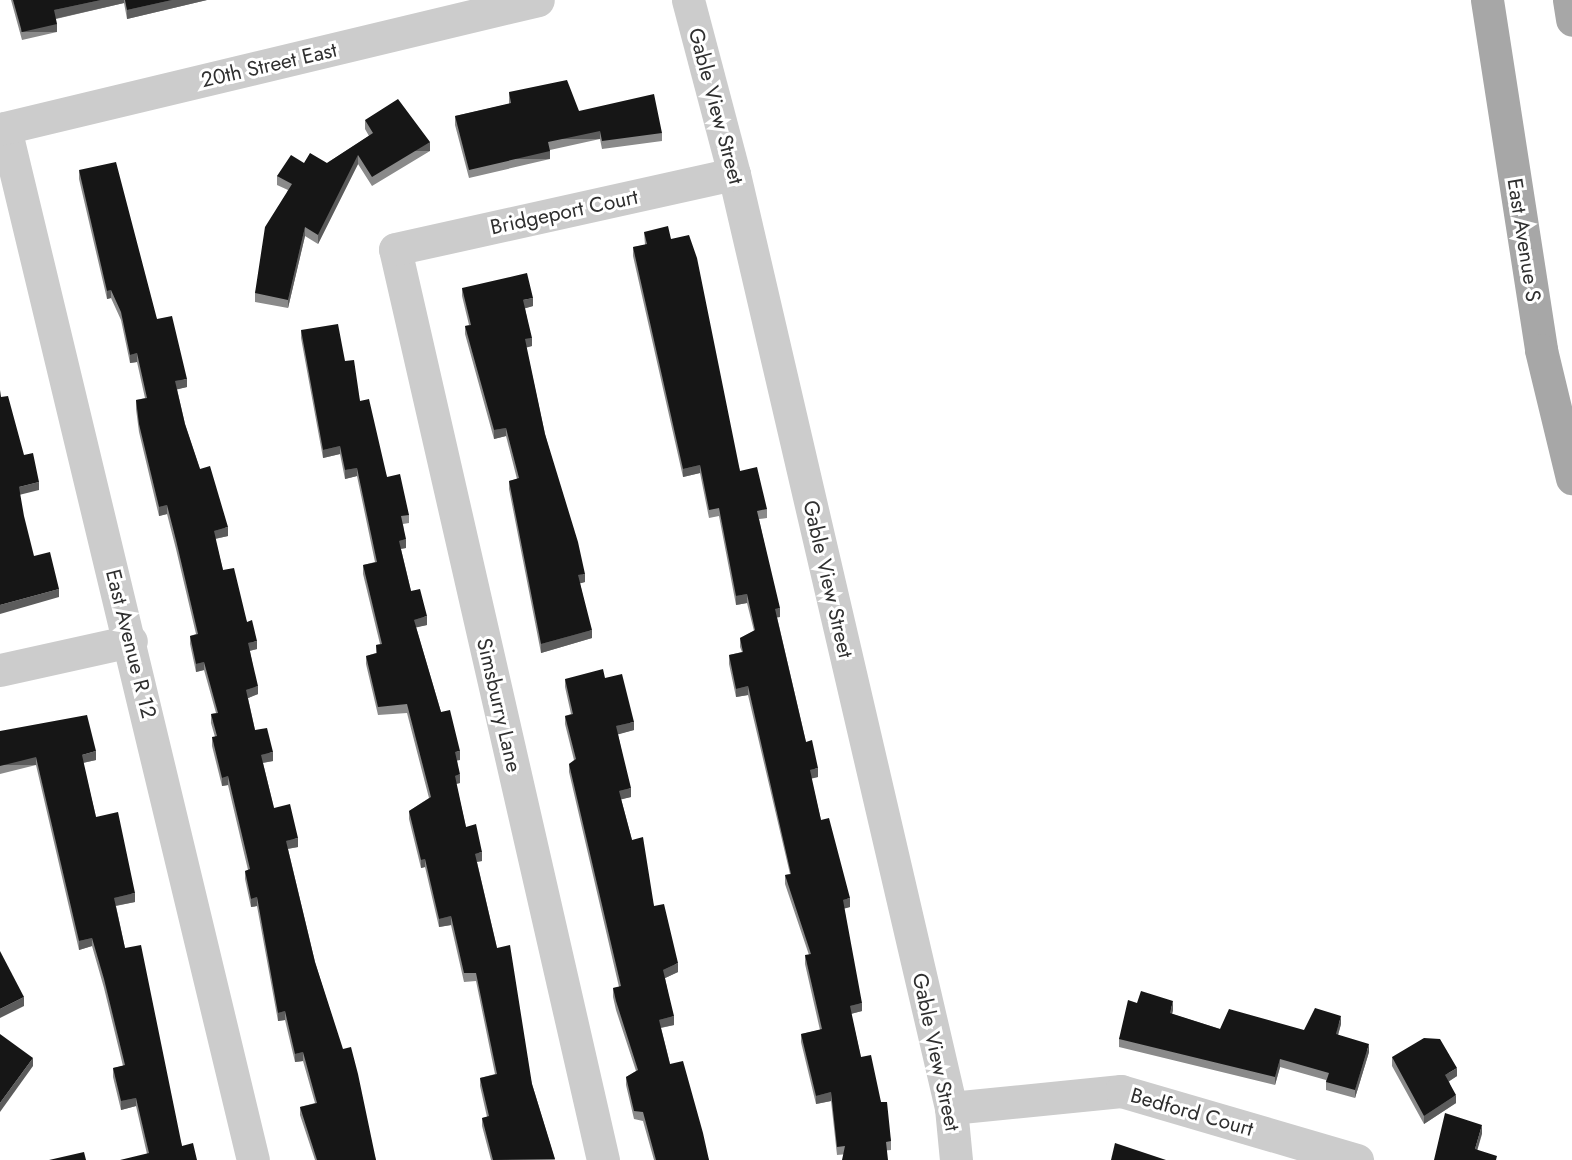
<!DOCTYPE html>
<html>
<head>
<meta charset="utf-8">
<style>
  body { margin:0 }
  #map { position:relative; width:1572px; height:1160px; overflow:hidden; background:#fff; font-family:Jost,sans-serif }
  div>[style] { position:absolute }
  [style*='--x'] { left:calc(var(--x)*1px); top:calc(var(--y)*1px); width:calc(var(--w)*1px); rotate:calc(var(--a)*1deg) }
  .minor>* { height:33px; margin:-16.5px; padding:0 16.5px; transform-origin:16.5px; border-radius:16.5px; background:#ccc }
  .tertiary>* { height:33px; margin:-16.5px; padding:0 16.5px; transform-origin:16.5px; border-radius:16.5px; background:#ccc }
  .primary>* { height:33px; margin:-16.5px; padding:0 16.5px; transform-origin:16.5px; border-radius:16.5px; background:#a7a7a7 }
  .wall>* { inset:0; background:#8a8a8a }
  .shaded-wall>* { inset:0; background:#5c5c5c; transform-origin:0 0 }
  .building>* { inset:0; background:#161616 }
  span { translate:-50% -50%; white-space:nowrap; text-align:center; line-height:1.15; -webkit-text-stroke:6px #fff; paint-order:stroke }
  .street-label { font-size:21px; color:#2f2f2f }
</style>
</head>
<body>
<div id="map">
  <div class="minor">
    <div style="--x:688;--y:0;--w:180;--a:75.2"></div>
    <div style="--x:734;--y:174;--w:959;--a:76.92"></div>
    <div style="--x:951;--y:1108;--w:52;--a:84.5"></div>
    <div style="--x:5;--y:128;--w:1061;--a:76.49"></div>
    <div style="--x:0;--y:670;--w:134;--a:-12.5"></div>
    <div style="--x:951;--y:1108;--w:171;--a:-5.7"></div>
    <div style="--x:1121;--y:1091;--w:246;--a:16.3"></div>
    <div style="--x:603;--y:1160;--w:934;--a:-102.86"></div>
    <div style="--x:395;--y:249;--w:347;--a:-12.5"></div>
  </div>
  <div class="tertiary">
    <div style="--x:0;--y:129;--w:553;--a:-13.48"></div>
  </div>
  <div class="primary">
    <div style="--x:1487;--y:0;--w:354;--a:81.2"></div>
    <div style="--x:1541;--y:350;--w:132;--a:76.4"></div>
    <div style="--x:1569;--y:0;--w:20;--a:81"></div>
  </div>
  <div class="wall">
    <div style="clip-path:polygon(11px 0,207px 0,127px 19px,124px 3px,56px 19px,57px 32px,22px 40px)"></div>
    <div style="clip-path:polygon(509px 92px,662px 133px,662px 141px,602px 149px,600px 139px,550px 150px,550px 159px,469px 178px,455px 125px,455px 116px,509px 104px)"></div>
    <div style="clip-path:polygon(365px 120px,430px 151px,372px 186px,358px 164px,318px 244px,305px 236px,288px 308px,255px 302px,255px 293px,288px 190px,277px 185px,277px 176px,304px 163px,327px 163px,369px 136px,365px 129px)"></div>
    <div style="clip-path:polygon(79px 170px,157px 319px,187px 387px,177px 389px,185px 424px,200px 469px,228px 536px,215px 539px,223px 570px,247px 622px,257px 649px,250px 651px,258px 694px,248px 698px,255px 730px,273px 761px,263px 763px,274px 808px,298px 847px,288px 849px,315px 962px,376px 1160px,315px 1160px,300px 1115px,300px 1107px,315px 1103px,303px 1061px,295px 1062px,285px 1020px,278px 1021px,257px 906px,251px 907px,245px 879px,245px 871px,248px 870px,228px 785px,222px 786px,212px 746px,212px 737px,215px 737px,211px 723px,211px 714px,216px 713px,204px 670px,196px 672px,190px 644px,190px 636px,196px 634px,176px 549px,167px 514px,159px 516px,139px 432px,136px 409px,136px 400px,145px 398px,137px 362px,130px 363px,121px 320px,111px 298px,107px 299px,79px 179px)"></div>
    <div style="clip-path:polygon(644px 232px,671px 239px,740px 471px,767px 509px,767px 518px,759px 519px,780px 617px,777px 617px,806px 742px,818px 777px,811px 778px,821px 820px,850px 907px,844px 908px,862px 1011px,851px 1014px,861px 1057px,881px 1102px,891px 1141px,891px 1150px,837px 1155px,831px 1101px,816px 1104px,801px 1042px,801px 1034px,820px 1030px,805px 964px,805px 955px,809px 955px,785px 884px,785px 875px,790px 874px,748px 695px,736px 697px,729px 664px,729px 655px,742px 652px,740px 647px,740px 638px,754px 631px,747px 603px,736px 605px,719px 516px,709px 518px,700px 473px,683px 477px,633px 256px,633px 247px,645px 245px)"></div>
    <div style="clip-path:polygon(462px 288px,533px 306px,525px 308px,532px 346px,526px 347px,545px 434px,585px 582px,580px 583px,592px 638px,541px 653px,509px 489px,509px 481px,517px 479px,506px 436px,494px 439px,465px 334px,465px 326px,469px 325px,462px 296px)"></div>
    <div style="clip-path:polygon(301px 330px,345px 361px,360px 401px,387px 477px,409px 515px,409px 523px,403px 524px,406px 548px,401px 549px,411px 591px,427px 625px,416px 627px,441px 712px,460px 760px,457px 760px,460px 783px,456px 784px,466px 827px,482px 861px,477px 862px,497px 948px,532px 1084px,555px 1160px,491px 1160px,482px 1126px,482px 1118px,487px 1117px,480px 1086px,480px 1078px,495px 1074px,476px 981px,464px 982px,451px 925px,439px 927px,425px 867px,421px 868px,409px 819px,409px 811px,429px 798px,407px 713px,378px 715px,366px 664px,366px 656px,376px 653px,376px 645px,380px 644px,363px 574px,363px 565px,375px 562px,357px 476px,345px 479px,340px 454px,323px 458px,301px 338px)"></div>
    <div style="clip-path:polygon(605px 678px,634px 730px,618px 734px,631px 797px,621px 799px,632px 840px,654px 906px,678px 972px,665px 978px,674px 1025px,661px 1028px,670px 1064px,709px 1160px,654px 1160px,643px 1121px,634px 1119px,626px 1085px,626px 1077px,636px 1071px,616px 1010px,613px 997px,613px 988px,619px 987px,569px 772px,569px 764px,574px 760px,565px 724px,565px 716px,571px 714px,565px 687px,565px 679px)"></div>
    <div style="clip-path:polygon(0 731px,96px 760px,83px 763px,96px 817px,135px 902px,116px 906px,125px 948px,182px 1146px,147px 1154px,136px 1106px,121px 1110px,113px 1077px,113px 1068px,123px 1066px,104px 988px,92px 946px,79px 950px,36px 765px,0 774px)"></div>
    <div style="clip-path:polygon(1137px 1003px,1173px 1010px,1172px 1014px,1220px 1029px,1304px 1030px,1341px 1024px,1338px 1035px,1369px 1052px,1355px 1098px,1326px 1090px,1326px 1080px,1280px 1067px,1275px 1085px,1119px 1047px,1119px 1039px)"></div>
    <div style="clip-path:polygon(1392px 1057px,1457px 1076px,1449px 1081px,1456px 1103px,1424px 1124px,1392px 1066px)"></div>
  </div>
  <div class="shaded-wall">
    <div style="clip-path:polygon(101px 0,124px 0,124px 3px,54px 19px,54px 10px)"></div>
    <div style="clip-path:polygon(172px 0,207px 0,127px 19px,127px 10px)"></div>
    <div style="left:57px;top:24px;width:8px;height:36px;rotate:90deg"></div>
    <div style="left:600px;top:131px;width:8px;height:53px;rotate:90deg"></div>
    <div style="left:430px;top:142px;width:9px;height:68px;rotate:90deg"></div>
    <div style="left:550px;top:151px;width:8px;height:83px;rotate:90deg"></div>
    <div style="clip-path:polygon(358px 155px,358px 164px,318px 244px,318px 235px)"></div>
    <div style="clip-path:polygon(305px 227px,305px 236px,288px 308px,288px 300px)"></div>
    <div style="clip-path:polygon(111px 290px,111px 298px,107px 299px,107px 291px)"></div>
    <div style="clip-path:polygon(533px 298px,533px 306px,523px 309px,523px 300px)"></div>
    <div style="clip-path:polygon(532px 338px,532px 346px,525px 348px,525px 339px)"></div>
    <div style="clip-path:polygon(137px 353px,137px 362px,130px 363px,130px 355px)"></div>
    <div style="clip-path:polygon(187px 379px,187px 387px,175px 390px,175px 381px)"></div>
    <div style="clip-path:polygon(506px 428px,506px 436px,494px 439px,494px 430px)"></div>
    <div style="clip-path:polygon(340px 446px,340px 454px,323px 458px,323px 450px)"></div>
    <div style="clip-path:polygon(700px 465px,700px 473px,683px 477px,683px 469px)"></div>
    <div style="clip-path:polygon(357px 468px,357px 476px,345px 479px,345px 470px)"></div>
    <div style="clip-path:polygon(39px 482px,39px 490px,19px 495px,19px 487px)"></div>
    <div style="clip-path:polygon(167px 505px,167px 514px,159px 516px,159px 507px)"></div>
    <div style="clip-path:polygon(228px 527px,228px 536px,214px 539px,214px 531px)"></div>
    <div style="clip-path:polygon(406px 539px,406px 548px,399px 549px,399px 541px)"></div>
    <div style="clip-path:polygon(585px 574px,585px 582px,578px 584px,578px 575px)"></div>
    <div style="clip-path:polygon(59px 589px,59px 597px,0 614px,0 605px)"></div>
    <div style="clip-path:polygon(747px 594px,747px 603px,736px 605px,736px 596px)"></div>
    <div style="clip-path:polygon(780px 608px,780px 617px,775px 618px,775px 609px)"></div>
    <div style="clip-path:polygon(427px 616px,427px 625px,414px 628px,414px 620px)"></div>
    <div style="clip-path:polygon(592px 630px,592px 638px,541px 653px,541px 644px)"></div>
    <div style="clip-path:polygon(257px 641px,257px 649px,248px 651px,248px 643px)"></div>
    <div style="clip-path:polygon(204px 662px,204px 670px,196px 672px,196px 664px)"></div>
    <div style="clip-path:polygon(258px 686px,258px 694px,246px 699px,246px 690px)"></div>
    <div style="clip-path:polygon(748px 686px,748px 695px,736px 697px,736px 689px)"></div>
    <div style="clip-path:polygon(634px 722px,634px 730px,616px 735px,616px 726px)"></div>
    <div style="clip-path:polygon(96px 751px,96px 760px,82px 763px,82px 755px)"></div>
    <div style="clip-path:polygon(460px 751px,460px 760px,455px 761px,455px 752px)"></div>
    <div style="clip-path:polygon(273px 752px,273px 761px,261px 763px,261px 755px)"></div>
    <div style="left:36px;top:757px;width:8px;height:37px;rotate:90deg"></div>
    <div style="clip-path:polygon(818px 768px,818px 777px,810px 779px,810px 770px)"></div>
    <div style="clip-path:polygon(460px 774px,460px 783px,455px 784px,455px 776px)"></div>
    <div style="clip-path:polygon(228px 776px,228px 785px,222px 786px,222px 778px)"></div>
    <div style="clip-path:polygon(631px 788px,631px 797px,619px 800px,619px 791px)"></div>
    <div style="clip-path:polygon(298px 838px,298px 847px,286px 849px,286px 841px)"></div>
    <div style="clip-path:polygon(482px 852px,482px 861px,475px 862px,475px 854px)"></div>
    <div style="clip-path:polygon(425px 859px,425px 867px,421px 868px,421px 860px)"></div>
    <div style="clip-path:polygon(135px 893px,135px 902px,114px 906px,114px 898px)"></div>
    <div style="clip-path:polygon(257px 897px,257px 906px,251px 907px,251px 899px)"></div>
    <div style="clip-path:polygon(850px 898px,850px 907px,843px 909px,843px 900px)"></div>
    <div style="clip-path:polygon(451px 916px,451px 925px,439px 927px,439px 919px)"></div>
    <div style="clip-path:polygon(92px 938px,92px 946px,79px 950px,79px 941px)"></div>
    <div style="clip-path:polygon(678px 963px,678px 972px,663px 979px,663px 970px)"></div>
    <div style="clip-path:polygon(24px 997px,24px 1006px,0 1018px,0 1009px)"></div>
    <div style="clip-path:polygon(1173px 1001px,1173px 1010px,1170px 1022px,1170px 1013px)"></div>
    <div style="clip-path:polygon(862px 1003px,862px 1011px,850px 1014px,850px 1006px)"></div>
    <div style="clip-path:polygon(285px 1011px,285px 1020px,278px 1021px,278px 1013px)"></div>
    <div style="clip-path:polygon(674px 1016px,674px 1025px,659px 1028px,659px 1020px)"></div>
    <div style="clip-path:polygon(1341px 1016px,1341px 1024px,1336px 1042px,1336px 1034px)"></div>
    <div style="clip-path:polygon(1369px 1044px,1369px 1052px,1355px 1098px,1355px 1090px)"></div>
    <div style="clip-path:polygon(303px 1052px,303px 1061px,295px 1062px,295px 1054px)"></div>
    <div style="clip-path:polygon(33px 1058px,33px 1066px,0 1112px,0 1103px)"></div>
    <div style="clip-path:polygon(1280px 1059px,1280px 1067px,1275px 1085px,1275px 1077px)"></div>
    <div style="clip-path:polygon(1457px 1068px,1457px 1076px,1445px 1084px,1445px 1075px)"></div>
    <div style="clip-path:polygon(831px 1092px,831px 1101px,816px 1104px,816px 1096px)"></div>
    <div style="clip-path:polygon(1456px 1095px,1456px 1103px,1424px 1124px,1424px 1116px)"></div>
    <div style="clip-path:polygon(136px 1098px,136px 1106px,121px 1110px,121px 1101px)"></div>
    <div style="clip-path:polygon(1482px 1125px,1482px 1134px,1475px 1158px,1475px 1149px)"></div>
  </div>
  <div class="building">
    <div style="clip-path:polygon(13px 0,101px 0,54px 10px,57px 24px,22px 32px)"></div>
    <div style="clip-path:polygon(125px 0,172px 0,127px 10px)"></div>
    <div style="clip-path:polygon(567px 80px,579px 111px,654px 94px,662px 133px,602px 141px,600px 131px,548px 142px,550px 151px,469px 170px,455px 116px,511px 103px,509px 92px)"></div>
    <div style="clip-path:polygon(398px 99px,430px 142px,372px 177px,358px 155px,318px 235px,305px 227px,288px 300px,255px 293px,265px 227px,292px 184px,277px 176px,291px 155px,304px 163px,310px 153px,327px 163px,373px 133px,365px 120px)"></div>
    <div style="clip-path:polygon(116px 162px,157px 319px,172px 316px,187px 379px,175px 381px,185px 424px,200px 469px,210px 466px,228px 527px,214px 531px,223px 570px,234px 568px,247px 622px,252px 620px,257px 641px,248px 643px,258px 686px,246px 690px,255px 730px,267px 728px,273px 752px,261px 755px,274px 808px,290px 804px,298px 838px,286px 841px,315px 962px,343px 1049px,351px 1047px,358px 1074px,376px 1160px,317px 1160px,300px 1107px,317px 1103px,303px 1052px,295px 1054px,285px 1011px,278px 1013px,257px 897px,251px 899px,245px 871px,250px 869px,228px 776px,222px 778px,212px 737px,217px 736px,211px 714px,218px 713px,204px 662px,196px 664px,190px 636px,198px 634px,176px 540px,167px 505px,159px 507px,139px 424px,136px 400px,147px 398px,137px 353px,130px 355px,121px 312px,111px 290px,107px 291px,79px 170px)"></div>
    <div style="clip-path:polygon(668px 226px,671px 239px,689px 235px,697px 258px,740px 471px,757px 467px,767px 509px,757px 511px,780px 608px,775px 609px,806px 742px,812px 740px,818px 768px,810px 770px,821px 820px,829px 818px,850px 898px,843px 900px,862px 1003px,850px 1006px,861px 1057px,871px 1055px,881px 1102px,887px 1102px,891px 1141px,886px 1142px,888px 1160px,842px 1160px,845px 1146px,837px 1147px,831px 1092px,816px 1096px,801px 1034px,822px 1029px,805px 955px,811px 954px,785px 875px,791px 874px,748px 686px,736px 689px,729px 655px,743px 652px,740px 638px,755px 630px,747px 594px,736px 596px,719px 508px,709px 510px,700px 465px,683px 469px,633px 247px,647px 244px,644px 232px)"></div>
    <div style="clip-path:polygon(527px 273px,533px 298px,523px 300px,532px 338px,525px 339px,545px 434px,578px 542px,585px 574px,578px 575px,592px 630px,541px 644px,509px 481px,519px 478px,506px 428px,494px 430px,465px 326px,471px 325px,462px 288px)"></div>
    <div style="clip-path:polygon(338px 324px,345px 361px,354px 360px,360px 401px,369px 399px,387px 477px,400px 474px,409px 515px,401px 516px,406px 539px,399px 541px,411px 591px,420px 589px,427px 616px,414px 620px,441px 712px,450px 710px,460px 751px,455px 752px,460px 774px,455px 776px,466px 827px,476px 824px,482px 852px,475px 854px,497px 948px,510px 945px,532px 1084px,555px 1159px,493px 1160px,482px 1118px,489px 1116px,480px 1078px,497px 1074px,476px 973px,464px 973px,451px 916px,439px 919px,425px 859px,421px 860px,409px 811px,431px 797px,407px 704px,378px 707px,366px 656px,377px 653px,376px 645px,382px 644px,363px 565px,377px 562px,357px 468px,345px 470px,340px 446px,323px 450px,301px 330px)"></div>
    <div style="clip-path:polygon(0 390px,1px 397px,8px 396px,24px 455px,33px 453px,39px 482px,19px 487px,24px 516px,34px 556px,50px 552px,59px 589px,0 605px)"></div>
    <div style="clip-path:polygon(603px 669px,605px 678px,622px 674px,634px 722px,616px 726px,631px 788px,619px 791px,632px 840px,643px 837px,654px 906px,664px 904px,678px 963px,663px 970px,674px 1016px,659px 1020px,670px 1064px,683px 1061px,703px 1133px,709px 1160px,656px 1160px,643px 1112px,634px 1111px,626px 1077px,638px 1070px,616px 1001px,613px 988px,621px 986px,569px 764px,576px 759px,565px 716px,573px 714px,565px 679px)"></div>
    <div style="clip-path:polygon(87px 715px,96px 751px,82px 755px,96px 817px,118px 812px,135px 893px,114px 898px,125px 948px,141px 945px,182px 1146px,193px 1143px,197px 1160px,120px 1160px,149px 1153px,136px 1098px,121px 1101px,113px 1068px,125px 1065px,104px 979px,92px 938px,79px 941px,36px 757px,0 766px,0 731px)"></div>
    <div style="clip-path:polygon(0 951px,24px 997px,0 1009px)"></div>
    <div style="clip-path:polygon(1141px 991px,1173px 1001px,1170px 1013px,1220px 1029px,1229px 1009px,1304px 1030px,1315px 1008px,1341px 1016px,1336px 1034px,1369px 1044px,1355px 1090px,1326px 1082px,1329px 1073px,1280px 1059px,1275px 1077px,1119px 1039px,1128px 1000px,1137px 1003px)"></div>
    <div style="clip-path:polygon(0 1034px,33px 1058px,0 1103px)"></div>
    <div style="clip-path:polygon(1424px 1038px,1440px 1039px,1457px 1068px,1445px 1075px,1456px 1095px,1424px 1116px,1392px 1057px)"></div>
    <div style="clip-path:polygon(1445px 1113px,1482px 1125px,1475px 1149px,1497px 1156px,1496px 1160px,1434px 1160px)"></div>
    <div style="clip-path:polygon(1115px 1143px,1166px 1160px,1111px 1160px)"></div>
    <div style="clip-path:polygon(84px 1152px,86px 1160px,49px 1160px)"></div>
  </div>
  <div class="street-label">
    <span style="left:269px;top:65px;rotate:-13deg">20th Street East</span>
    <span style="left:716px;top:106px;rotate:75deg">Gable View Street</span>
    <span style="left:564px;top:212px;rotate:-12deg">Bridgeport Court</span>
    <span style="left:1524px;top:240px;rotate:81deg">East Avenue S</span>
    <span style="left:828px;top:579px;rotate:77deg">Gable View Street</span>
    <span style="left:131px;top:644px;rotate:76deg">East Avenue R 12</span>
    <span style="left:499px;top:705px;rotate:77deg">Simsburry Lane</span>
    <span style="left:936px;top:1052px;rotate:78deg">Gable View Street</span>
    <span style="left:1192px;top:1112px;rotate:16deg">Bedford Court</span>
  </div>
</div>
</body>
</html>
